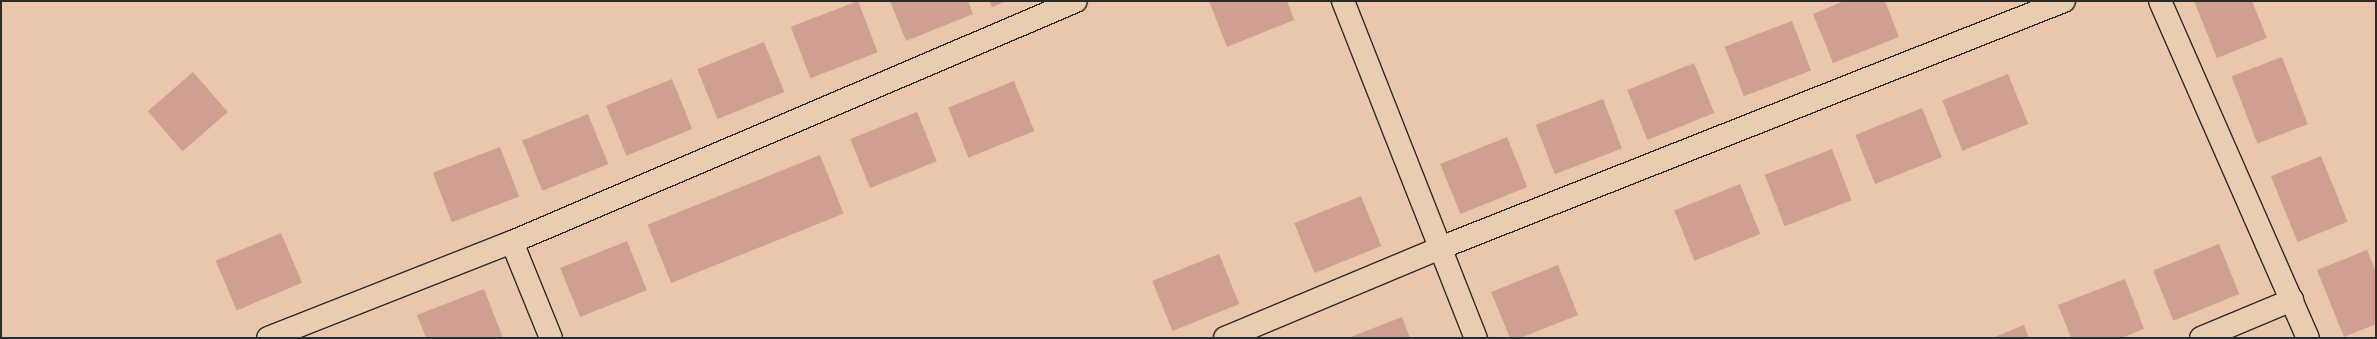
<!DOCTYPE html>
<html>
<head>
<meta charset="utf-8">
<style>
  body { margin:0 }
  #map { position:relative; width:2377px; height:339px; overflow:hidden; background:#eac6ac; font-family:Caveat,sans-serif }
  div>[style] { position:absolute }
  [style*='--x'] { left:calc(var(--x)*1px); top:calc(var(--y)*1px); width:calc(var(--w)*1px); rotate:calc(var(--a)*1deg) }
  .building>* { inset:0; background:#cfa091; transform-origin:0 0 }
  .roads { filter:drop-shadow(1px 0 #2b2b2b) drop-shadow(-1px 0 #2b2b2b) drop-shadow(0 1px #2b2b2b) drop-shadow(0 -1px #2b2b2b) }
  .minor>* { height:22px; margin:-11px; padding:0 11px; transform-origin:11px; border-radius:11px; background:#e8cdb0 }
  span { translate:-50% -50%; white-space:nowrap; text-align:center; line-height:1.15; -webkit-text-stroke:3px #e8cdb0; paint-order:stroke }
  .frame { position:absolute; inset:0; border:2px solid #2b2b2b; pointer-events:none }
</style>
</head>
<body>
<div id="map">
  <div class="building">
    <div style="left:858px;top:1px;width:55px;height:72px;rotate:69deg"></div>
    <div style="clip-path:polygon(890px 1px,968px 1px,973px 14px,906px 41px)"></div>
    <div style="clip-path:polygon(989px 1px,1007px 1px,992px 7px)"></div>
    <div style="clip-path:polygon(1209px 1px,1287px 1px,1294px 20px,1227px 47px)"></div>
    <div style="clip-path:polygon(1844px 1px,1885px 1px,1899px 37px,1833px 63px,1813px 14px)"></div>
    <div style="clip-path:polygon(2194px 1px,2252px 1px,2267px 38px,2217px 58px)"></div>
    <div style="left:1792px;top:21px;width:53px;height:72px;rotate:69deg"></div>
    <div style="left:764px;top:42px;width:54px;height:72px;rotate:68deg"></div>
    <div style="left:2282px;top:57px;width:72px;height:54px;rotate:69deg"></div>
    <div style="left:1694px;top:63px;width:54px;height:72px;rotate:68deg"></div>
    <div style="left:193px;top:72px;width:53px;height:60px;rotate:49deg"></div>
    <div style="left:2008px;top:74px;width:54px;height:71px;rotate:68deg"></div>
    <div style="left:672px;top:79px;width:54px;height:71px;rotate:68deg"></div>
    <div style="left:1014px;top:81px;width:54px;height:71px;rotate:68deg"></div>
    <div style="left:1603px;top:99px;width:53px;height:72px;rotate:69deg"></div>
    <div style="left:1922px;top:108px;width:53px;height:72px;rotate:68deg"></div>
    <div style="left:917px;top:112px;width:53px;height:72px;rotate:68deg"></div>
    <div style="left:588px;top:114px;width:54px;height:71px;rotate:68deg"></div>
    <div style="left:1507px;top:137px;width:54px;height:72px;rotate:68deg"></div>
    <div style="left:500px;top:147px;width:53px;height:72px;rotate:69deg"></div>
    <div style="left:1832px;top:149px;width:55px;height:72px;rotate:69deg"></div>
    <div style="left:820px;top:155px;width:63px;height:186px;rotate:68deg"></div>
    <div style="left:2321px;top:156px;width:71px;height:54px;rotate:68deg"></div>
    <div style="left:1740px;top:184px;width:54px;height:71px;rotate:68deg"></div>
    <div style="left:1361px;top:196px;width:54px;height:72px;rotate:68deg"></div>
    <div style="left:281px;top:233px;width:54px;height:71px;rotate:67deg"></div>
    <div style="left:627px;top:241px;width:53px;height:72px;rotate:68deg"></div>
    <div style="left:2219px;top:244px;width:54px;height:71px;rotate:68deg"></div>
    <div style="clip-path:polygon(2367px 250px,2376px 272px,2376px 324px,2344px 337px,2317px 270px)"></div>
    <div style="left:1219px;top:254px;width:54px;height:72px;rotate:68deg"></div>
    <div style="clip-path:polygon(1558px 265px,1578px 315px,1520px 338px,1510px 338px,1491px 292px)"></div>
    <div style="clip-path:polygon(2125px 279px,2144px 329px,2121px 338px,2071px 338px,2058px 305px)"></div>
    <div style="clip-path:polygon(484px 289px,503px 338px,426px 338px,417px 315px)"></div>
    <div style="clip-path:polygon(1402px 317px,1410px 338px,1348px 338px)"></div>
    <div style="clip-path:polygon(2024px 325px,2029px 338px,1992px 338px)"></div>
  </div>
  <div class="roads">
    <div class="minor">
      <div style="--x:1343;--y:1;--w:362;--a:68.5"></div>
      <div style="--x:2160;--y:1;--w:368;--a:66.3"></div>
      <div style="--x:512;--y:242;--w:104;--a:67.9"></div>
      <div style="--x:268;--y:338;--w:262;--a:-21.5"></div>
      <div style="--x:512;--y:242;--w:613;--a:-23.14"></div>
      <div style="--x:1225;--y:338;--w:233;--a:-22.7"></div>
      <div style="--x:1440;--y:248;--w:671;--a:-21.6"></div>
      <div style="--x:2201;--y:338;--w:99;--a:-22.7"></div>
    </div>
  </div>
  <div class="frame"></div>
</div>
</body>
</html>
